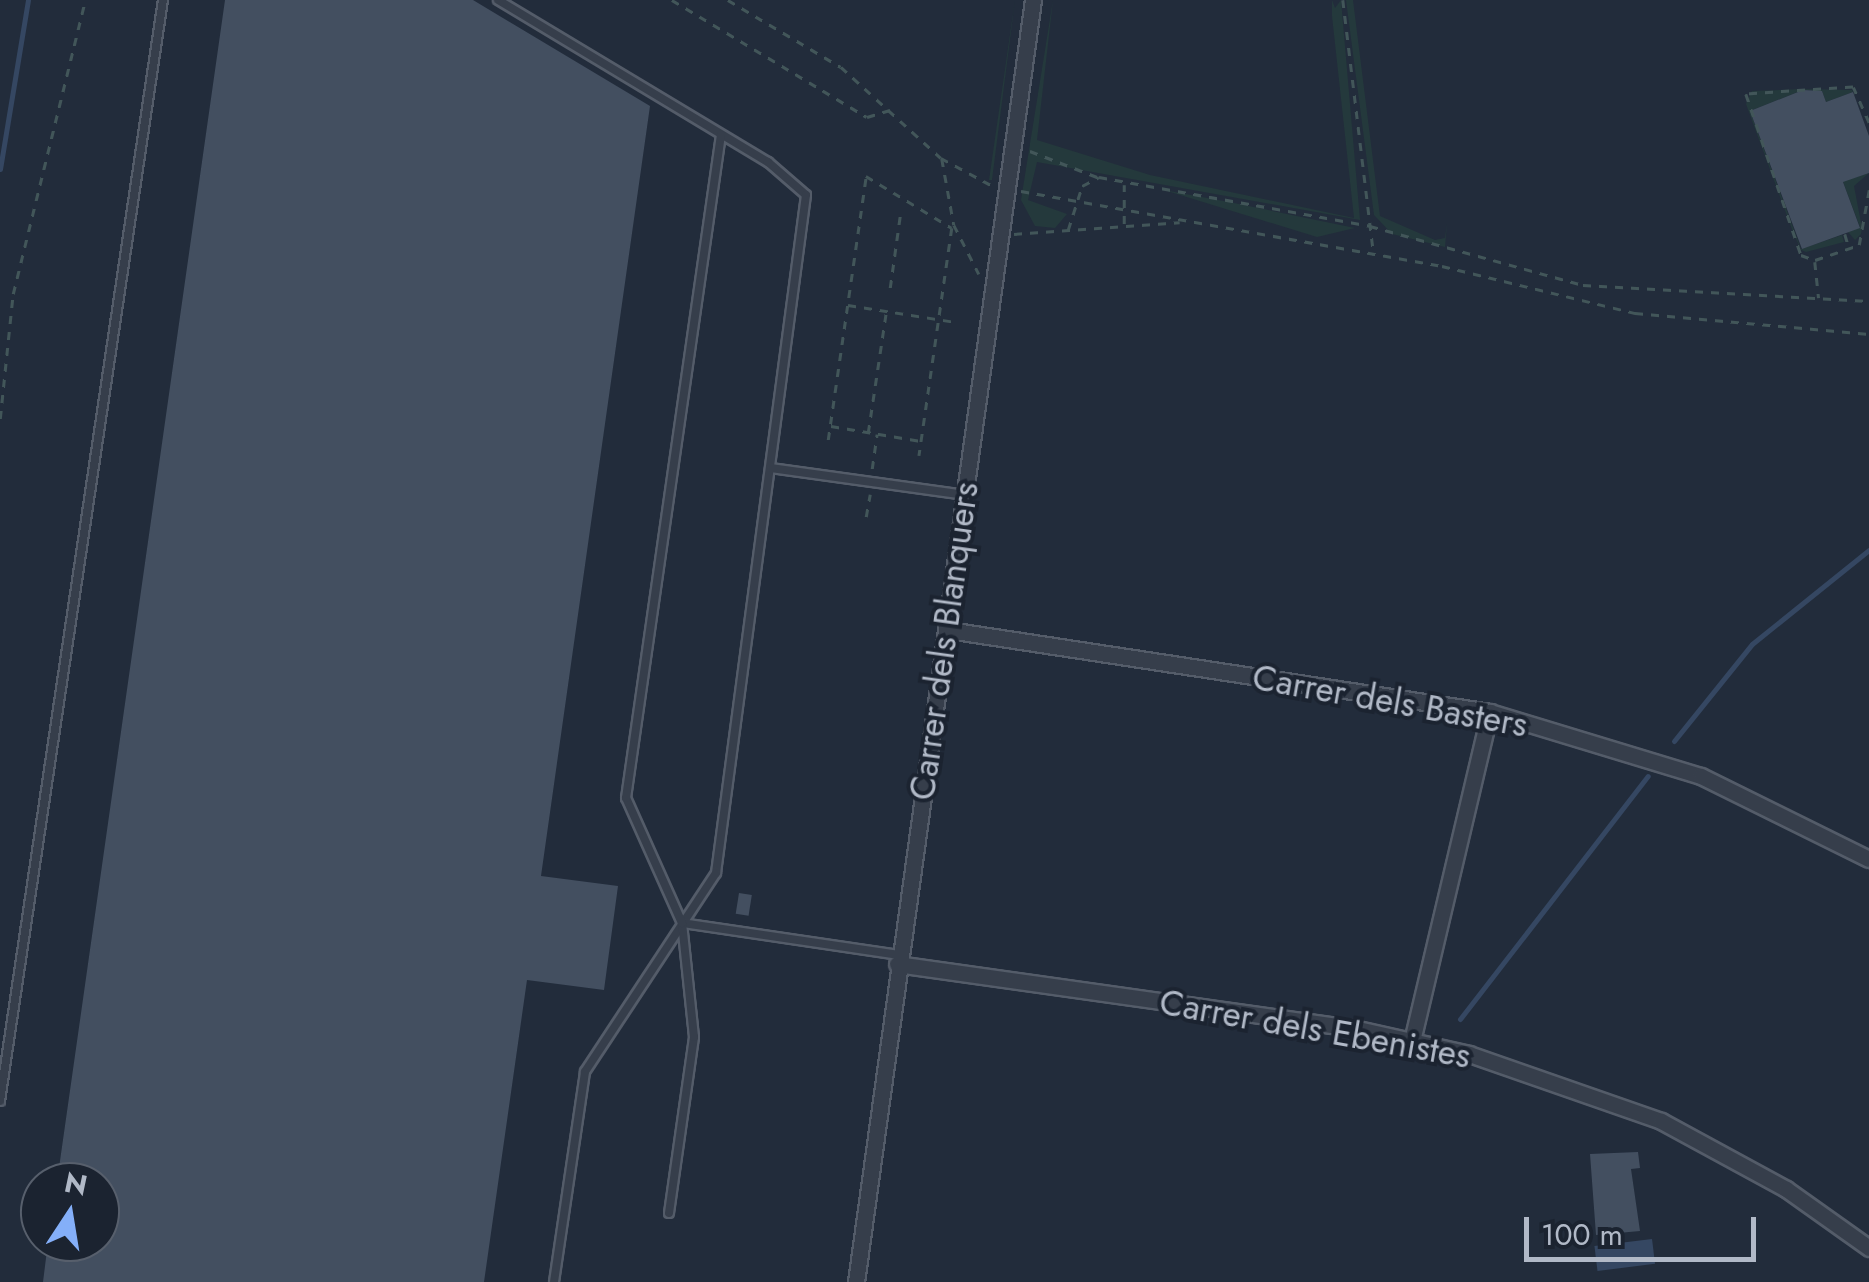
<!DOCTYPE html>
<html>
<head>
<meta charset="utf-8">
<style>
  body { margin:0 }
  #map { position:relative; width:1869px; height:1282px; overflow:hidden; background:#222c3b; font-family:Jost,sans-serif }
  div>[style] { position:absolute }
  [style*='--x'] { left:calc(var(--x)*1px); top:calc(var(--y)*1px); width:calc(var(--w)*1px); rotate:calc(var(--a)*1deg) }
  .green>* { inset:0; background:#24393c }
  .water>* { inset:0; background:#354762; transform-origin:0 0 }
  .stream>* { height:5px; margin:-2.5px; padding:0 2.5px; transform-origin:2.5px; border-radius:2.5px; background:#354762 }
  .building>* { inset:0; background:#434f60; transform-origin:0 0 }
  .path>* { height:2.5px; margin-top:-1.25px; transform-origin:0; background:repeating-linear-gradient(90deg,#425659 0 8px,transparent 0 16px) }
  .roads { filter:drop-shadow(2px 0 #545c69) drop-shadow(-2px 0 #545c69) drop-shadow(0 2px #545c69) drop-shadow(0 -2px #545c69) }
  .lane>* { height:8px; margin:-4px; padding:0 4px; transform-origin:4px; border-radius:4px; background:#363e4b }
  .street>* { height:15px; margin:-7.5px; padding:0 7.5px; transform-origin:7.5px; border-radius:7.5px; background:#363e4b }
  span { translate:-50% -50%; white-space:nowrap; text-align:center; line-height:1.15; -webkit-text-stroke:8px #1b2330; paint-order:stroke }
  .street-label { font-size:35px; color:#b1b9c7 }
  .north { position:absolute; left:20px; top:1162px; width:100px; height:100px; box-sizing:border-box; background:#1b2330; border:2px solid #575f6c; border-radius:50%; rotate:12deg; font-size:28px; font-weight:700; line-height:40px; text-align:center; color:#b1b9c7 }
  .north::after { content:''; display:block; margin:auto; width:35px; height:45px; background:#84aff9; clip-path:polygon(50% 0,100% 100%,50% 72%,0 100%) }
  .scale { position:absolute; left:1524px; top:1217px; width:232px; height:45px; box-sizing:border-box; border:5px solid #b1b9c7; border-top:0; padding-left:12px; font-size:30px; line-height:35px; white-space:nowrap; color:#b1b9c7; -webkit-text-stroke:8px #1b2330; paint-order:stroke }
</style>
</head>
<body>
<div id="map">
  <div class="green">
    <div style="clip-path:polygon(1015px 0,992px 180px,989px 180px)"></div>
    <div style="clip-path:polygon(1053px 0,1037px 140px,1150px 175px,1354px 218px,1332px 16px,1332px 0,1335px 8px,1341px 0,1360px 220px,1037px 162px,1028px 200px,1067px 214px,1055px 228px,1035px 226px,1021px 200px)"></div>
    <div style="clip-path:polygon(1346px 0,1353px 0,1380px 216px,1435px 240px,1445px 238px,1447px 223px,1445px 247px,1392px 234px,1374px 215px)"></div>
    <div style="clip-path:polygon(1803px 89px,1852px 90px,1869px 130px,1853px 92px,1826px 102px,1822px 91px,1803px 90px,1750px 111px,1801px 249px,1842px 235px,1844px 242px,1806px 252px,1801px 250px,1793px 232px,1746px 104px,1752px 91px)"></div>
    <div style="clip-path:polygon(1816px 110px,1853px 178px,1869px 173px,1854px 186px,1862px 228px,1861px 234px,1855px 240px,1848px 232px,1860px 227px)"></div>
    <div style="clip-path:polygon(1164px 190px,1229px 202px,1355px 228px,1317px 237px)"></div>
  </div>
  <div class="water">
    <div style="left:1652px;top:1239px;width:25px;height:58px;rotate:83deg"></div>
  </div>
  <div class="stream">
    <div style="--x:0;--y:169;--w:171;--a:-80.6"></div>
    <div style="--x:1674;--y:741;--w:124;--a:-51.2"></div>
    <div style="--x:1752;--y:644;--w:150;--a:-38.8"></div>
    <div style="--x:1460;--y:1019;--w:307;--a:-52.3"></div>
  </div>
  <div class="building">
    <div style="clip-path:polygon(225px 0,473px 0,650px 106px,541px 876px,618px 886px,604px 990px,527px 980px,484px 1282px,43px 1282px,48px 1242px,100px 1242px,100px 1182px,57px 1182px)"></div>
    <div style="clip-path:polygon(1803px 90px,1822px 91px,1826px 102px,1853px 92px,1869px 136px,1869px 173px,1843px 182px,1860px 228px,1802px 249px,1750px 111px)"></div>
    <div style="left:739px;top:893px;width:13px;height:21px;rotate:9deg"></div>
    <div style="clip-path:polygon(1638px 1152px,1640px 1168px,1631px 1169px,1640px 1231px,1596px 1235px,1590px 1154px)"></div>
  </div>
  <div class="path">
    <div style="--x:672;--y:0;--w:227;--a:31"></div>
    <div style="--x:867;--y:117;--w:24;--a:-17"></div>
    <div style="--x:728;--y:0;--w:131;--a:30.7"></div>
    <div style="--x:841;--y:67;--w:135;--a:42.3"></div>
    <div style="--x:941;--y:158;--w:57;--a:28.4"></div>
    <div style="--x:1343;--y:0;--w:257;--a:83.1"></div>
    <div style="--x:1869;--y:123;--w:39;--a:-114"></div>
    <div style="--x:1853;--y:87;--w:107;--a:176.3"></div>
    <div style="--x:1746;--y:94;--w:170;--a:71.1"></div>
    <div style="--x:1801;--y:255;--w:15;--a:20"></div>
    <div style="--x:1815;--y:260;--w:46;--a:-18.8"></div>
    <div style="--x:1859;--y:245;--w:56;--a:-79.7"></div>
    <div style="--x:1030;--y:151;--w:72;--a:21.2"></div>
    <div style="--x:942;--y:159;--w:67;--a:79.7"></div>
    <div style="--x:954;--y:225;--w:55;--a:63"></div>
    <div style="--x:1021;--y:191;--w:428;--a:10.1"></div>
    <div style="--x:1442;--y:266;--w:199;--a:13.7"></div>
    <div style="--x:1635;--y:313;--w:235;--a:5.1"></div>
    <div style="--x:1124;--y:224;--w:39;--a:-90"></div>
    <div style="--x:1068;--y:230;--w:46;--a:-72.3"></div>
    <div style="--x:1082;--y:186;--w:19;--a:-28"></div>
    <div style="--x:1099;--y:177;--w:275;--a:10.2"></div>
    <div style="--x:1370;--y:226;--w:221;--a:15.5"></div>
    <div style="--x:1583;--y:285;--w:286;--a:3.2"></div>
    <div style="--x:1014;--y:234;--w:166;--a:-4.1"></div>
    <div style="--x:1845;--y:234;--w:15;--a:74"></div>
    <div style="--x:1815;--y:262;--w:36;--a:84"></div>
    <div style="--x:890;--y:288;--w:73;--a:-82.1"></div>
    <div style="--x:848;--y:305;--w:108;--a:9"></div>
    <div style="--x:0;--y:419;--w:126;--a:-84.1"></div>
    <div style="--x:13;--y:294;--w:303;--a:-76.2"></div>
    <div style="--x:831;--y:426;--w:91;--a:9.5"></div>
    <div style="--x:868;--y:433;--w:122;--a:-81.5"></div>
    <div style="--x:828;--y:440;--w:267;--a:-81.8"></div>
    <div style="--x:866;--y:176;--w:100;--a:31.2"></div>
    <div style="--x:952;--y:228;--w:230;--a:98.2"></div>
    <div style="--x:872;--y:469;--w:35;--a:-82"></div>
    <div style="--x:866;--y:517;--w:23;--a:-80"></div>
  </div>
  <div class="roads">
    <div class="lane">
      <div style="--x:498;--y:0;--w:315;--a:31"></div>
      <div style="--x:768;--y:162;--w:50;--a:41"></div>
      <div style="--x:806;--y:195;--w:684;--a:97.56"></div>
      <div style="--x:716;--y:873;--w:238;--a:123.4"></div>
      <div style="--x:585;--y:1072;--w:212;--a:98.4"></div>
      <div style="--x:771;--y:468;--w:196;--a:7.9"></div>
      <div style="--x:682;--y:923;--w:219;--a:8.4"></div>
      <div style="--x:0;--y:1101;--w:1113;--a:-81.58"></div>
      <div style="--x:669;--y:1213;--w:178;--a:-81.9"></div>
      <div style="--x:694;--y:1037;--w:115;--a:-96"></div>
      <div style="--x:682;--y:923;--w:137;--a:-114.1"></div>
      <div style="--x:626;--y:798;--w:670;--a:-81.85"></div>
    </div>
    <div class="street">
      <div style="--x:948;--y:630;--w:548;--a:8.6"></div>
      <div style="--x:1490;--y:712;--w:220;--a:16.9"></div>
      <div style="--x:1701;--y:776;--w:187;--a:26.3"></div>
      <div style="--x:897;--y:964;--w:460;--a:8"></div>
      <div style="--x:1353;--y:1028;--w:119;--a:12.6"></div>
      <div style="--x:1469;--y:1054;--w:203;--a:19.2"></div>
      <div style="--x:1661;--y:1121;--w:142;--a:28.5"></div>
      <div style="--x:1786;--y:1189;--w:102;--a:35.4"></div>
      <div style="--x:1412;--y:1041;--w:338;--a:-76.7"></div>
      <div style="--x:856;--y:1282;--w:1294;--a:-82.14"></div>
    </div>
  </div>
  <div class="street-label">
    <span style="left:944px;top:641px;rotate:-82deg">Carrer dels Blanquers</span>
    <span style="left:1390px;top:701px;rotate:10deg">Carrer dels Basters</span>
    <span style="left:1315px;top:1029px;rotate:10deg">Carrer dels Ebenistes</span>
  </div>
  <div class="north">N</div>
  <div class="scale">100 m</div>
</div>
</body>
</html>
